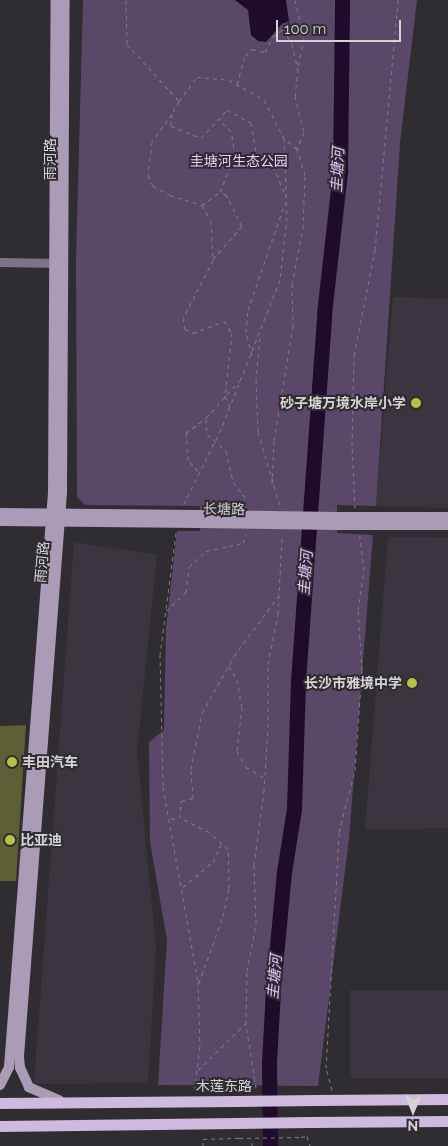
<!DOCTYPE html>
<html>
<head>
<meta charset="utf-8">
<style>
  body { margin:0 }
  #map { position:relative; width:448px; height:1146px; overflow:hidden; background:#302d32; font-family:Raleway,"Noto Sans SC",sans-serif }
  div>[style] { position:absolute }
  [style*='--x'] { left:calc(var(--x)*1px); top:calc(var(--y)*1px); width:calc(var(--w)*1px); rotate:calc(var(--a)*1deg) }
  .built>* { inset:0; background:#3b3540; transform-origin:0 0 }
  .green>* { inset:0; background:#5a4868 }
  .water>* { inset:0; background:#1e0c2a }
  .river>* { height:15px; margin:-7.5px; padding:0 7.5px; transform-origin:7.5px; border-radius:7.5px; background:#1e0c2a }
  .building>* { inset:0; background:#5c5f36 }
  .path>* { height:1px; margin-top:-0.5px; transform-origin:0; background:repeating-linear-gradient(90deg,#7f7d81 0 4px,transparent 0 8px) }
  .tertiary>* { height:9px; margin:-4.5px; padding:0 4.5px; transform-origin:4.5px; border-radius:4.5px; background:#7d7485 }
  .secondary>* { height:10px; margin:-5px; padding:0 5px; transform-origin:5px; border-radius:5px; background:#aa9bb6 }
  .primary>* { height:11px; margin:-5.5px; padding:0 5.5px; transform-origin:5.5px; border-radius:5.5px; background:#cdbadc }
  .path-bridge>* { height:1px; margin-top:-0.5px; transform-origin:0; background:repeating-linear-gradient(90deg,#7f7d81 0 4px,transparent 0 8px) }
  .secondary-bridge>* { height:10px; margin:-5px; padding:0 5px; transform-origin:5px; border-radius:5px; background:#aa9bb6 }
  .primary-bridge>* { height:11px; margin:-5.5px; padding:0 5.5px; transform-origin:5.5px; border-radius:5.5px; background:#cdbadc }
  .dots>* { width:14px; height:14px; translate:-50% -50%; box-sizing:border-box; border:2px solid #302d32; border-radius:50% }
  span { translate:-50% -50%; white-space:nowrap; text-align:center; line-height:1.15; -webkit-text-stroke:4px #302d32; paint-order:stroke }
  .street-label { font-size:14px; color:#d5d3d6 }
  .park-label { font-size:14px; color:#e7ccfd }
  .poi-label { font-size:14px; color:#d5d3d6; font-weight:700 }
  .right { translate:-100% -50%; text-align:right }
  .left { translate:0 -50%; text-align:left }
  .water-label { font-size:15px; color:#e2c0fd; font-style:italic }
  .north { position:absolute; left:388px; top:1086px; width:50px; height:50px; -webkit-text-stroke:4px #302d32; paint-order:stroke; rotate:181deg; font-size:14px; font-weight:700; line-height:20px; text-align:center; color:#d5d3d6 }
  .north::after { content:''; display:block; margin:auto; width:18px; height:22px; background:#d5d3d6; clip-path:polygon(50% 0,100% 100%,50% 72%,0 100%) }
  .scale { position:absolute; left:276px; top:20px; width:125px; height:22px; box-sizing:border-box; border:2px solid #d5d3d6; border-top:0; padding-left:6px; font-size:15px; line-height:18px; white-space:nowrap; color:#d5d3d6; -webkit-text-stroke:4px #302d32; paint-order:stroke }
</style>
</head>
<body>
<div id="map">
  <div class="built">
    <div style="clip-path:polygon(393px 297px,448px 299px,448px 508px,376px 506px)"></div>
    <div style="clip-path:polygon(388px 537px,448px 538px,448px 828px,365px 830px)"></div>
    <div style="clip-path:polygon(74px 542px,157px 555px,137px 751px,156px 947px,148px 1083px,34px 1084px)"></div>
    <div style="left:448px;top:990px;width:88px;height:98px;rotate:90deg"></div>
  </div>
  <div class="green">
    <div style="clip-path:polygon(83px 0,417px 0,400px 143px,376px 506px,337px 505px,337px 533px,373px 535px,349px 839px,318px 1086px,158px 1085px,167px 940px,150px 842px,149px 742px,164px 730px,166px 628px,177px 531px,200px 531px,200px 506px,85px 505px,77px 497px,76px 259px)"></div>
  </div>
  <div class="water">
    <div style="clip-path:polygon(235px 0,286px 0,289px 21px,282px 24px,266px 42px,258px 41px,251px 35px,248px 10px)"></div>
  </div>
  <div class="river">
    <div style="--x:270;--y:1146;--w:83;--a:-90.7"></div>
    <div style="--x:269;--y:1063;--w:75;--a:-86.9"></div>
    <div style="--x:273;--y:988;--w:117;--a:-84.6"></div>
    <div style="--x:284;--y:872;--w:64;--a:-81"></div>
    <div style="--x:294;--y:809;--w:128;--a:-88.2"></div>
    <div style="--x:298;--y:681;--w:368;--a:-85.9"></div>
    <div style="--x:324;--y:314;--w:144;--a:-83.6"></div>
    <div style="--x:340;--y:171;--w:171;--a:-89.3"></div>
  </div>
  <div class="building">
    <div style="clip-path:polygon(26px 725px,16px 881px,0 881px,0 726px)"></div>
  </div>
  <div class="path">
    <div style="--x:126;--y:0;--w:44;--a:88.7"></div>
    <div style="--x:127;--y:44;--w:77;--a:47.6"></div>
    <div style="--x:179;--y:101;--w:30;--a:-53"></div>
    <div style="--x:197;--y:77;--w:32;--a:5"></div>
    <div style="--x:229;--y:80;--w:40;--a:29.7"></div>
    <div style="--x:264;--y:100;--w:43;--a:62.2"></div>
    <div style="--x:284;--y:138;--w:79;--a:87.8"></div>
    <div style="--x:287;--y:217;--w:63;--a:96.3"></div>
    <div style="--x:280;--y:280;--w:160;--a:111.6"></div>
    <div style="--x:221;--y:429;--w:86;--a:116.3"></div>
    <div style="--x:295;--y:0;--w:39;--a:77"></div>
    <div style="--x:304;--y:38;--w:29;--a:102"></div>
    <div style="--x:237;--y:84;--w:29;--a:-74"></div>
    <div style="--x:245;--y:56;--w:10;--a:-45"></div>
    <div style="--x:252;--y:49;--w:13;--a:13"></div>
    <div style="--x:265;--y:52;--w:17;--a:-62"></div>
    <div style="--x:273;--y:37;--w:13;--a:-39"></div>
    <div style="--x:283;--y:29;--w:17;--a:59"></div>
    <div style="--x:292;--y:44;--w:26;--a:77"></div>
    <div style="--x:298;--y:69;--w:27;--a:96"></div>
    <div style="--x:295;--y:96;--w:37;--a:76"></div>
    <div style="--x:304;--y:132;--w:18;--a:112"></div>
    <div style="--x:179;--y:101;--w:15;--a:118"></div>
    <div style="--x:172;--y:114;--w:12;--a:95"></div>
    <div style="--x:171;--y:126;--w:32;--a:22"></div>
    <div style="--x:201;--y:138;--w:38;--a:-47"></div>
    <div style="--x:227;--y:110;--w:27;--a:28"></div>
    <div style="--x:251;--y:123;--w:39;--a:80"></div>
    <div style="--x:258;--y:161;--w:16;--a:18"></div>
    <div style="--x:273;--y:166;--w:33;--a:67"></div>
    <div style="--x:172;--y:114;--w:34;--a:126"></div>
    <div style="--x:152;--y:142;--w:33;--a:97"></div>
    <div style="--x:148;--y:175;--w:12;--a:66"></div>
    <div style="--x:153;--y:186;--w:19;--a:28"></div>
    <div style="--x:170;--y:195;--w:34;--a:17"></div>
    <div style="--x:202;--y:205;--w:18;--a:61"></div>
    <div style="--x:211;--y:221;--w:38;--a:87"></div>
    <div style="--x:213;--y:259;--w:44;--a:-48.7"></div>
    <div style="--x:242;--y:226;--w:35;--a:-117"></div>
    <div style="--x:226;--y:195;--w:7;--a:-146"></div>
    <div style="--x:202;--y:205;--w:22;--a:-36"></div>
    <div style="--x:220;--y:192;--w:40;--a:-68"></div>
    <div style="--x:235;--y:155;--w:24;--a:-99"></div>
    <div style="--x:231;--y:131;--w:15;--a:-138"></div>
    <div style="--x:213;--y:260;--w:65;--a:117.3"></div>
    <div style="--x:183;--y:318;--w:11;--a:80"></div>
    <div style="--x:185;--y:329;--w:9;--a:27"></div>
    <div style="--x:193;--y:333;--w:33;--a:-21"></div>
    <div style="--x:224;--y:321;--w:14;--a:56"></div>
    <div style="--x:232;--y:333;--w:63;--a:96.3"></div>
    <div style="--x:225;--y:396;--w:12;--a:66"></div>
    <div style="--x:260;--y:338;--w:42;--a:95.4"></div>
    <div style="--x:256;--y:380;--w:52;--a:87.8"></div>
    <div style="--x:258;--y:432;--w:77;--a:73.4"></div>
    <div style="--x:252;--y:355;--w:24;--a:-105"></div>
    <div style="--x:246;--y:332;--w:22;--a:-85"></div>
    <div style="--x:248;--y:310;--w:113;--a:-70.9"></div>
    <div style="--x:206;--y:419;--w:15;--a:86"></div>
    <div style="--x:207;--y:434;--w:25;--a:42"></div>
    <div style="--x:226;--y:451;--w:32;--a:77"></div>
    <div style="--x:233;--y:482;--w:24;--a:52"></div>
    <div style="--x:198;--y:471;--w:15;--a:-132"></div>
    <div style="--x:188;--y:460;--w:27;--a:-94"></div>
    <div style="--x:186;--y:433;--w:25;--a:-37"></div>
    <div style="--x:206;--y:418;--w:51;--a:-48.2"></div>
    <div style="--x:272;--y:484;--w:44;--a:-87.4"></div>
    <div style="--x:274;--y:440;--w:115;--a:-80.5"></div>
    <div style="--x:293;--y:327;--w:43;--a:-91.3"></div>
    <div style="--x:292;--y:284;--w:57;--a:-78.9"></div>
    <div style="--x:303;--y:228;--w:53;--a:-87.8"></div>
    <div style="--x:305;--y:175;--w:27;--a:-107"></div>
    <div style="--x:297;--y:149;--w:16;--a:-140"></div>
    <div style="--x:355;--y:508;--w:63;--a:-92.7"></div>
    <div style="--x:352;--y:445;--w:90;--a:-88.7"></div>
    <div style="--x:354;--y:355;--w:107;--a:-78.7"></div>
    <div style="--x:375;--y:250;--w:251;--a:-84.7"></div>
    <div style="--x:176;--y:533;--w:122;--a:97.5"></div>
    <div style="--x:160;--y:654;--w:133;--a:88.7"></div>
    <div style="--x:163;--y:787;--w:197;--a:79.8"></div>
    <div style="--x:198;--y:981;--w:66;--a:88.3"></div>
    <div style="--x:200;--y:1047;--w:45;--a:97.6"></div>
    <div style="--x:166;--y:611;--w:28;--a:-44"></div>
    <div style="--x:186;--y:592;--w:25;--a:-83"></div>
    <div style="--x:189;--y:567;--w:23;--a:-43"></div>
    <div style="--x:206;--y:551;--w:38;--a:-12"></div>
    <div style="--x:243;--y:543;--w:9;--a:-72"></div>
    <div style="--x:229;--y:666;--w:16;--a:60"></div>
    <div style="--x:237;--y:680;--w:27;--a:80"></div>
    <div style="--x:242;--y:707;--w:44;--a:96.5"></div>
    <div style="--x:237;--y:751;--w:18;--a:61"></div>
    <div style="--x:246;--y:767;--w:22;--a:30"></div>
    <div style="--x:171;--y:819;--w:8;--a:-7"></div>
    <div style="--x:183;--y:887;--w:39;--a:-40"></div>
    <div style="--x:213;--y:862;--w:19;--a:-65"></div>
    <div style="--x:199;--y:983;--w:71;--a:-70.3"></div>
    <div style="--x:223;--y:916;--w:29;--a:-78"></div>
    <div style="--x:229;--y:888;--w:39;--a:-91"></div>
    <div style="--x:228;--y:849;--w:25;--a:-138"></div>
    <div style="--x:209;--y:832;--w:32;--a:-154"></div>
    <div style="--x:180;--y:818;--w:17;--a:-87"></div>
    <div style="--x:181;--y:801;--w:12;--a:-14"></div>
    <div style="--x:193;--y:798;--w:29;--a:-94"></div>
    <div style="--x:191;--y:769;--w:57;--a:-78.9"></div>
    <div style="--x:202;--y:713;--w:65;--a:-60.7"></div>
    <div style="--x:234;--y:656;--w:74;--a:-53.3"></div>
    <div style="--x:198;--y:1070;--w:66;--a:-44.4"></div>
    <div style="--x:256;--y:1088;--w:65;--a:-98.9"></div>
    <div style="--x:246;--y:1024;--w:53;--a:-88.9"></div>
    <div style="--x:247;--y:971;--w:48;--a:-79.2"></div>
    <div style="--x:256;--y:924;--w:59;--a:-91.9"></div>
    <div style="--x:254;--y:865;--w:75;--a:-82.3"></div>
    <div style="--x:264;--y:791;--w:64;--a:-86.4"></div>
    <div style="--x:268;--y:727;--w:63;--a:-90"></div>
    <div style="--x:268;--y:664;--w:51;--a:-78.7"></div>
    <div style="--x:278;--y:614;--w:77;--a:-87"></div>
    <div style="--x:332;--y:1090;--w:23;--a:-105"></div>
    <div style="--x:326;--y:1068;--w:236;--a:-86.8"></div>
    <div style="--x:339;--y:832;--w:64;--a:-75.5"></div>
    <div style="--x:355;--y:770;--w:100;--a:-86"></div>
    <div style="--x:362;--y:670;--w:60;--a:-93.8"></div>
    <div style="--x:358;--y:610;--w:40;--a:-81.5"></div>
    <div style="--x:364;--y:570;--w:35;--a:-97"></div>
    <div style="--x:301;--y:1137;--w:6;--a:-9"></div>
    <div style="--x:307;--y:1136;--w:10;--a:73"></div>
    <div style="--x:203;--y:1146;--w:7;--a:-90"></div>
    <div style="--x:203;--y:1139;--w:36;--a:-2"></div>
    <div style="--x:252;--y:1146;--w:4;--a:-90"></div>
  </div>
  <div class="tertiary">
    <div style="--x:0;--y:262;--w:60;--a:1"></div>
  </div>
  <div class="secondary">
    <div style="--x:0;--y:513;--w:200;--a:0.6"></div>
    <div style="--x:337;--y:517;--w:111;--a:0"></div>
    <div style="--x:0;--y:521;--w:200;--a:0.6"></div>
    <div style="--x:337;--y:525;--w:111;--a:0"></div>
    <div style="--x:0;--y:1085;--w:20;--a:-63"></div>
    <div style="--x:9;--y:1067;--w:576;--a:-85.62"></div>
    <div style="--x:53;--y:493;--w:493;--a:-89.7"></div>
    <div style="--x:59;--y:1100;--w:33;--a:-157"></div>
    <div style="--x:29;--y:1087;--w:21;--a:-115"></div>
    <div style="--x:20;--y:1068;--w:12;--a:-95"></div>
    <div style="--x:19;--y:1056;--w:566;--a:-85.64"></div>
    <div style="--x:62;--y:492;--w:492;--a:-89.7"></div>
  </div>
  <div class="primary">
    <div style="--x:315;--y:1100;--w:133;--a:-0.4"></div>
    <div style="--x:0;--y:1103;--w:238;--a:-0.5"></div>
    <div style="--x:310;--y:1122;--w:138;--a:-0.4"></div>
    <div style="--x:0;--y:1126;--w:236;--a:-0.7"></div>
  </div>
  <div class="path-bridge">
    <div style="--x:239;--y:1138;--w:62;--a:-0.9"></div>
  </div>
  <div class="secondary-bridge">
    <div style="--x:200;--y:515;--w:137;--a:0.8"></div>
    <div style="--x:200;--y:523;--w:137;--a:0.8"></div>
  </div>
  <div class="primary-bridge">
    <div style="--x:238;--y:1101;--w:77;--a:-0.7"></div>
    <div style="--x:236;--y:1123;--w:74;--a:-0.8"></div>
  </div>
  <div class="dots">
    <div style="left:416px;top:403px;background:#b8c147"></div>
    <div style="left:412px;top:683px;background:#b8c147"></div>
    <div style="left:12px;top:762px;background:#b8c147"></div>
    <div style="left:10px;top:840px;background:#b8c147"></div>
  </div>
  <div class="street-label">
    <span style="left:50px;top:159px;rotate:-90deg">雨河路</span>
    <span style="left:224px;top:509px;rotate:1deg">长塘路</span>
    <span style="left:42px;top:562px;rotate:-85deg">雨河路</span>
    <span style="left:224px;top:1086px">木莲东路</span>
  </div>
  <div class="park-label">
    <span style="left:239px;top:161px">圭塘河生态公园</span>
  </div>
  <div class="poi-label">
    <span class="right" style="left:406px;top:403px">砂子塘万境水岸小学</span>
    <span class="right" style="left:402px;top:683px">长沙市雅境中学</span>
    <span class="left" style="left:22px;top:762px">丰田汽车</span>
    <span class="left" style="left:20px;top:840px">比亚迪</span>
  </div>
  <div class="water-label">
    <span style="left:338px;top:170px;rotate:-87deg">圭塘河</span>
    <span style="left:306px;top:573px;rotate:-86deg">圭塘河</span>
    <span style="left:275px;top:977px;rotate:-85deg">圭塘河</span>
  </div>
  <div class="north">N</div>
  <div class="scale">100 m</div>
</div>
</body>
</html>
